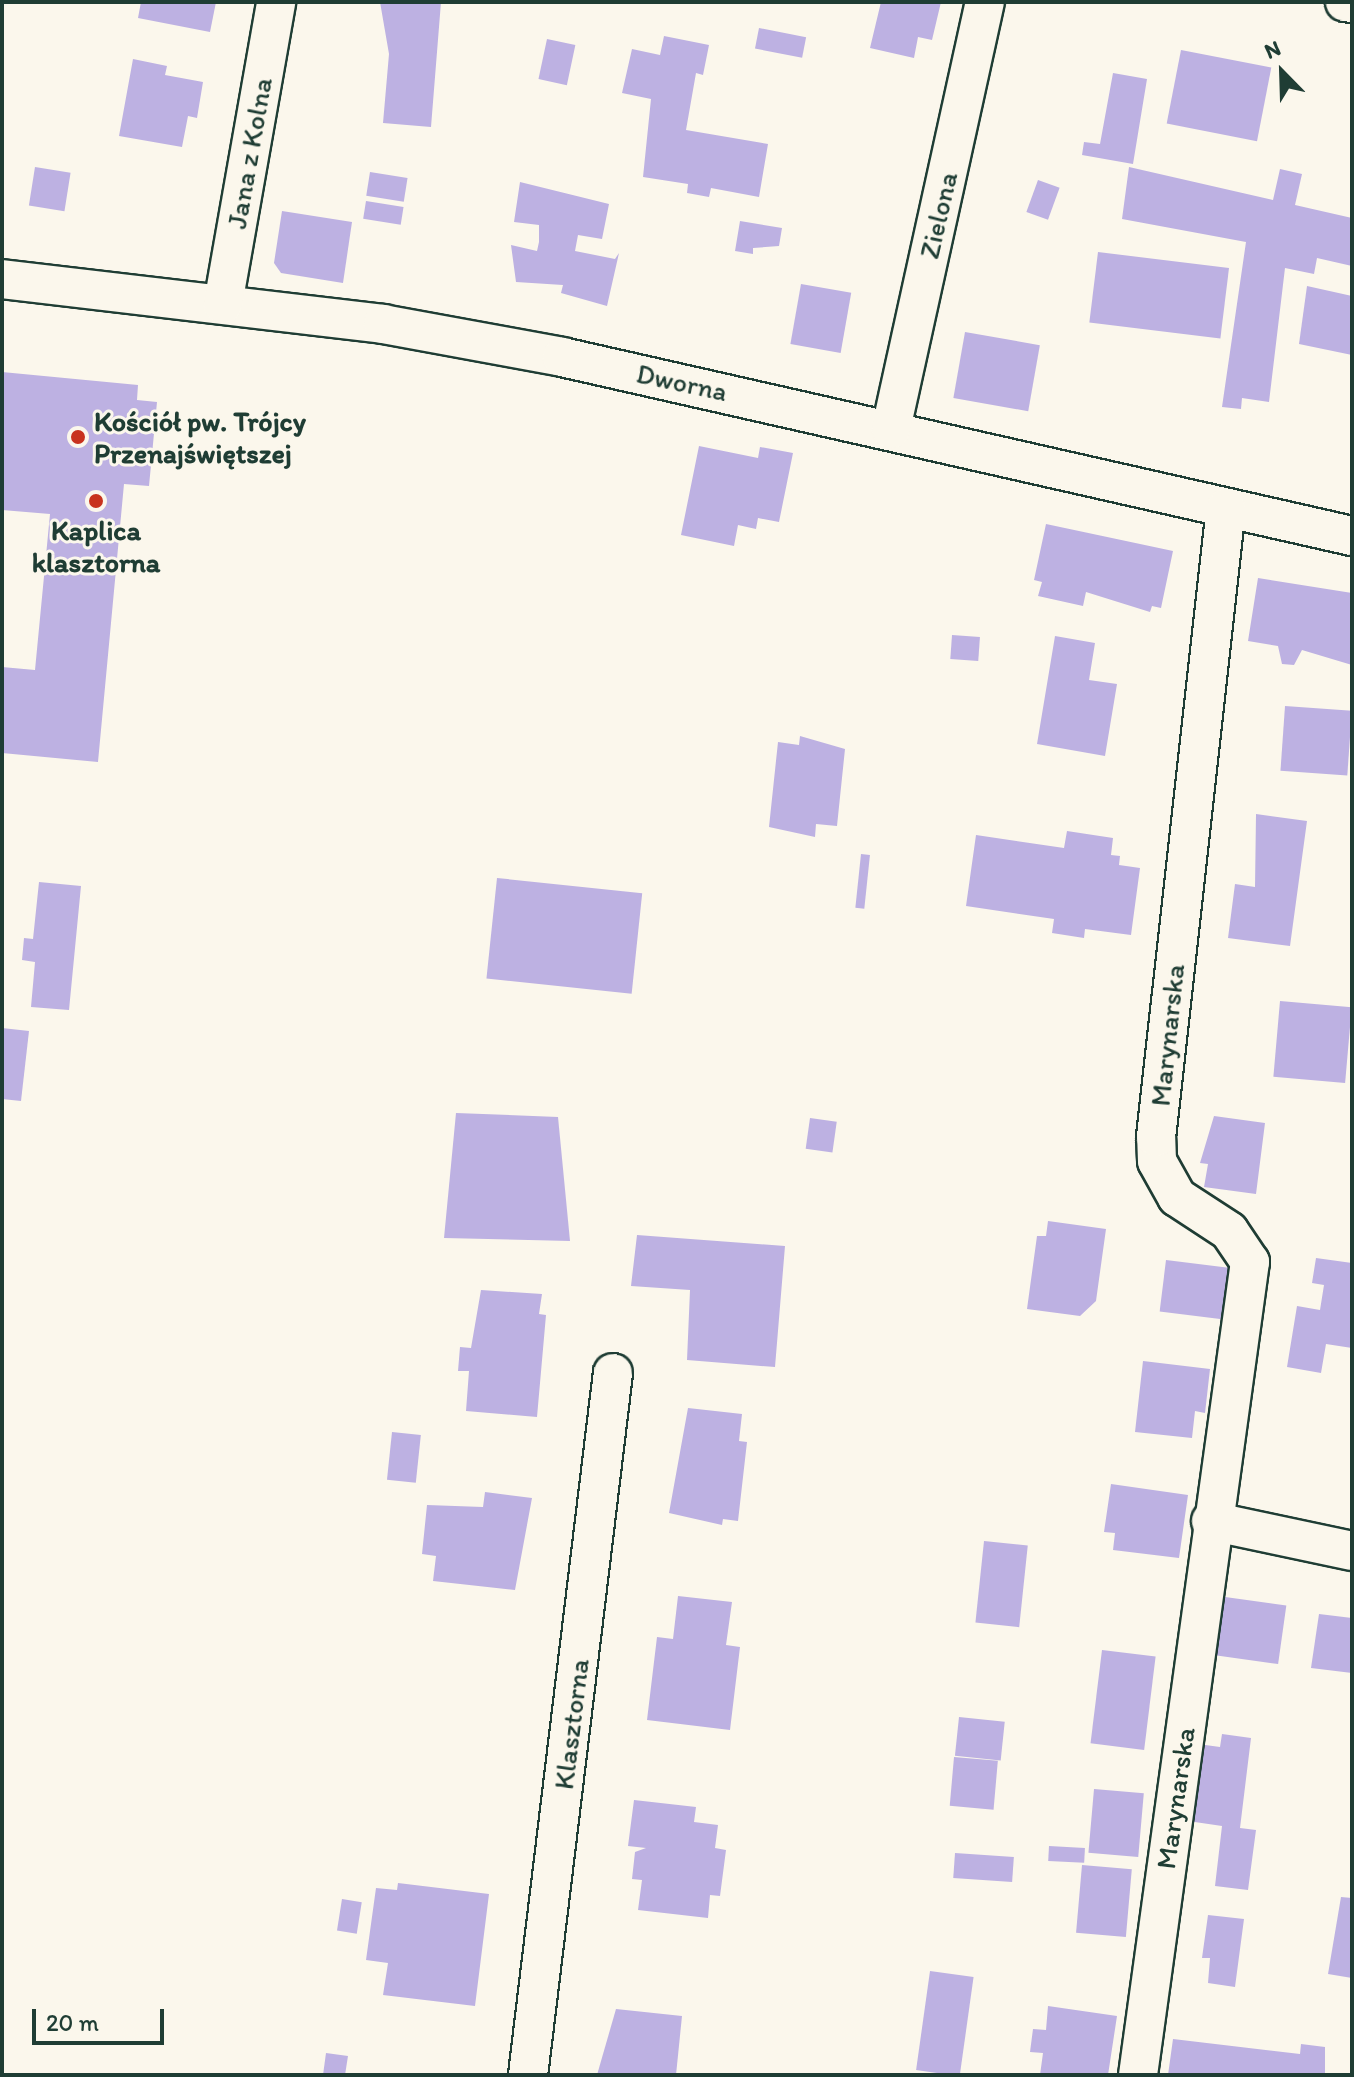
<!DOCTYPE html>
<html>
<head>
<meta charset="utf-8">
<style>
  body { margin:0 }
  #map { position:relative; width:1354px; height:2077px; overflow:hidden; background:#fbf7ec; font-family:Itim,sans-serif }
  div>[style] { position:absolute }
  [style*='--x'] { left:calc(var(--x)*1px); top:calc(var(--y)*1px); width:calc(var(--w)*1px); rotate:calc(var(--a)*1deg) }
  .building>* { inset:0; background:#bdb1e2; transform-origin:0 0 }
  .roads { filter:drop-shadow(2px 0 #1f3d34) drop-shadow(-2px 0 #1f3d34) drop-shadow(0 2px #1f3d34) drop-shadow(0 -2px #1f3d34) }
  .street>* { height:38px; margin:-19px; padding:0 19px; transform-origin:19px; border-radius:19px; background:#fbf7ec }
  .dots>* { width:22px; height:22px; translate:-50% -50%; box-sizing:border-box; border:4px solid #fbf7ec; border-radius:50% }
  span { translate:-50% -50%; white-space:nowrap; text-align:center; line-height:1.15; -webkit-text-stroke:6px #fbf7ec; paint-order:stroke }
  .street-label { font-size:28px; color:#1f3d34 }
  .poi-label { font-size:28px; color:#1f3d34; font-weight:700 }
  .left { translate:0 -50%; text-align:left }
  .frame { position:absolute; inset:0; border:4px solid #1f3d34; pointer-events:none }
  .north { position:absolute; left:1242px; top:32px; width:80px; height:80px; -webkit-text-stroke:6px #fbf7ec; paint-order:stroke; rotate:337deg; font-size:22px; font-weight:700; line-height:32px; text-align:center; color:#1f3d34 }
  .north::after { content:''; display:block; margin:auto; width:28px; height:36px; background:#1f3d34; clip-path:polygon(50% 0,100% 100%,50% 72%,0 100%) }
  .scale { position:absolute; left:32px; top:2009px; width:132px; height:36px; box-sizing:border-box; border:4px solid #1f3d34; border-top:0; padding-left:10px; font-size:24px; line-height:28px; white-space:nowrap; color:#1f3d34; -webkit-text-stroke:6px #fbf7ec; paint-order:stroke }
</style>
</head>
<body>
<div id="map">
  <div class="building">
    <div style="clip-path:polygon(141px 2px,216px 2px,210px 32px,138px 18px)"></div>
    <div style="clip-path:polygon(380px 2px,441px 2px,431px 127px,383px 123px,389px 54px)"></div>
    <div style="clip-path:polygon(881px 2px,941px 2px,932px 40px,918px 37px,914px 58px,870px 48px)"></div>
    <div style="left:759px;top:28px;width:48px;height:21px;rotate:11deg"></div>
    <div style="clip-path:polygon(664px 36px,709px 45px,703px 75px,696px 73px,686px 130px,768px 144px,759px 197px,711px 188px,709px 197px,687px 193px,688px 184px,643px 177px,651px 99px,622px 93px,632px 49px,660px 55px)"></div>
    <div style="left:547px;top:39px;width:29px;height:41px;rotate:12deg"></div>
    <div style="left:1181px;top:50px;width:92px;height:75px;rotate:11deg"></div>
    <div style="clip-path:polygon(133px 59px,167px 66px,165px 75px,203px 82px,197px 118px,188px 116px,182px 147px,119px 136px)"></div>
    <div style="clip-path:polygon(1113px 73px,1147px 79px,1133px 164px,1082px 155px,1084px 142px,1100px 144px)"></div>
    <div style="left:35px;top:167px;width:36px;height:39px;rotate:9deg"></div>
    <div style="clip-path:polygon(1129px 167px,1273px 200px,1280px 169px,1302px 174px,1295px 205px,1352px 218px,1352px 266px,1317px 258px,1314px 274px,1285px 268px,1269px 402px,1242px 398px,1241px 409px,1222px 407px,1246px 242px,1122px 219px)"></div>
    <div style="left:370px;top:172px;width:38px;height:24px;rotate:9deg"></div>
    <div style="left:1038px;top:180px;width:23px;height:34px;rotate:20deg"></div>
    <div style="clip-path:polygon(520px 182px,609px 204px,602px 239px,578px 235px,575px 251px,615px 259px,619px 253px,607px 306px,561px 293px,563px 285px,516px 282px,511px 245px,537px 251px,539px 242px,539px 225px,514px 222px)"></div>
    <div style="left:366px;top:201px;width:38px;height:18px;rotate:9deg"></div>
    <div style="clip-path:polygon(282px 211px,352px 222px,343px 283px,281px 273px,274px 263px)"></div>
    <div style="clip-path:polygon(740px 221px,782px 228px,779px 246px,753px 248px,753px 254px,735px 251px)"></div>
    <div style="left:1098px;top:252px;width:132px;height:71px;rotate:7deg"></div>
    <div style="left:801px;top:284px;width:51px;height:61px;rotate:10deg"></div>
    <div style="clip-path:polygon(1307px 286px,1352px 296px,1352px 355px,1299px 344px)"></div>
    <div style="left:965px;top:332px;width:76px;height:67px;rotate:10deg"></div>
    <div style="clip-path:polygon(2px 372px,138px 385px,137px 400px,157px 402px,149px 486px,124px 484px,98px 762px,2px 753px,2px 667px,35px 670px,50px 514px,2px 510px)"></div>
    <div style="clip-path:polygon(699px 446px,758px 458px,760px 447px,793px 453px,779px 522px,758px 518px,756px 529px,738px 525px,734px 546px,681px 535px)"></div>
    <div style="clip-path:polygon(1046px 524px,1173px 551px,1161px 608px,1152px 606px,1150px 612px,1086px 592px,1083px 606px,1038px 596px,1042px 582px,1034px 580px)"></div>
    <div style="clip-path:polygon(1258px 578px,1352px 593px,1352px 665px,1302px 650px,1294px 665px,1282px 664px,1278px 646px,1248px 641px)"></div>
    <div style="left:952px;top:635px;width:28px;height:24px;rotate:4deg"></div>
    <div style="clip-path:polygon(1055px 636px,1095px 643px,1089px 680px,1117px 684px,1105px 756px,1037px 744px)"></div>
    <div style="left:1285px;top:706px;width:67px;height:65px;rotate:4deg"></div>
    <div style="clip-path:polygon(800px 736px,845px 749px,837px 826px,816px 824px,815px 837px,769px 827px,778px 742px,799px 745px)"></div>
    <div style="clip-path:polygon(1256px 814px,1307px 821px,1290px 946px,1228px 938px,1235px 884px,1255px 887px)"></div>
    <div style="clip-path:polygon(1067px 831px,1113px 838px,1111px 855px,1120px 856px,1119px 865px,1140px 868px,1131px 935px,1085px 929px,1084px 938px,1052px 933px,1054px 919px,966px 906px,976px 835px,1064px 848px)"></div>
    <div style="left:861px;top:854px;width:9px;height:54px;rotate:6deg"></div>
    <div style="left:497px;top:878px;width:146px;height:101px;rotate:6deg"></div>
    <div style="clip-path:polygon(39px 882px,81px 886px,69px 1010px,31px 1007px,35px 962px,22px 960px,24px 938px,33px 939px)"></div>
    <div style="left:1280px;top:1001px;width:72px;height:76px;rotate:5deg"></div>
    <div style="clip-path:polygon(2px 1028px,29px 1031px,21px 1101px,2px 1099px)"></div>
    <div style="clip-path:polygon(456px 1113px,558px 1117px,570px 1241px,444px 1238px)"></div>
    <div style="clip-path:polygon(1214px 1116px,1265px 1123px,1256px 1194px,1204px 1187px,1208px 1164px,1200px 1163px)"></div>
    <div style="left:810px;top:1118px;width:27px;height:31px;rotate:8deg"></div>
    <div style="clip-path:polygon(1048px 1221px,1106px 1229px,1096px 1301px,1080px 1316px,1027px 1309px,1037px 1236px,1046px 1236px)"></div>
    <div style="clip-path:polygon(637px 1235px,785px 1246px,775px 1367px,687px 1360px,690px 1290px,631px 1286px)"></div>
    <div style="clip-path:polygon(1316px 1258px,1352px 1263px,1352px 1348px,1326px 1344px,1321px 1373px,1287px 1367px,1297px 1306px,1320px 1310px,1324px 1285px,1312px 1283px)"></div>
    <div style="left:1166px;top:1260px;width:65px;height:52px;rotate:7deg"></div>
    <div style="clip-path:polygon(481px 1290px,542px 1294px,539px 1314px,546px 1315px,537px 1417px,466px 1411px,469px 1371px,458px 1371px,460px 1347px,471px 1348px)"></div>
    <div style="clip-path:polygon(1143px 1361px,1210px 1369px,1205px 1413px,1195px 1411px,1192px 1438px,1135px 1432px)"></div>
    <div style="clip-path:polygon(688px 1408px,742px 1414px,739px 1441px,747px 1442px,738px 1521px,723px 1519px,722px 1525px,669px 1513px)"></div>
    <div style="left:392px;top:1432px;width:29px;height:48px;rotate:6deg"></div>
    <div style="clip-path:polygon(1111px 1484px,1188px 1495px,1179px 1558px,1113px 1550px,1115px 1533px,1104px 1532px)"></div>
    <div style="clip-path:polygon(485px 1492px,532px 1498px,515px 1590px,433px 1581px,436px 1556px,422px 1554px,427px 1505px,483px 1507px)"></div>
    <div style="left:984px;top:1541px;width:44px;height:82px;rotate:6deg"></div>
    <div style="clip-path:polygon(678px 1596px,732px 1602px,726px 1645px,740px 1647px,730px 1730px,647px 1720px,657px 1637px,673px 1639px)"></div>
    <div style="left:1218px;top:1596px;width:69px;height:59px;rotate:8deg"></div>
    <div style="clip-path:polygon(1319px 1614px,1352px 1618px,1352px 1673px,1311px 1668px)"></div>
    <div style="left:1102px;top:1650px;width:54px;height:94px;rotate:7deg"></div>
    <div style="left:959px;top:1717px;width:46px;height:39px;rotate:6deg"></div>
    <div style="clip-path:polygon(1222px 1734px,1251px 1738px,1240px 1828px,1256px 1830px,1248px 1890px,1215px 1886px,1222px 1826px,1188px 1821px,1198px 1744px,1220px 1747px)"></div>
    <div style="left:954px;top:1757px;width:44px;height:49px;rotate:5deg"></div>
    <div style="left:1094px;top:1789px;width:50px;height:64px;rotate:5deg"></div>
    <div style="clip-path:polygon(634px 1800px,696px 1807px,694px 1822px,718px 1825px,715px 1848px,726px 1850px,720px 1896px,710px 1895px,708px 1918px,638px 1910px,642px 1880px,632px 1879px,635px 1852px,646px 1848px,628px 1846px)"></div>
    <div style="left:1049px;top:1846px;width:36px;height:15px;rotate:3deg"></div>
    <div style="left:955px;top:1853px;width:59px;height:25px;rotate:4deg"></div>
    <div style="left:1082px;top:1865px;width:50px;height:68px;rotate:5deg"></div>
    <div style="clip-path:polygon(398px 1883px,489px 1894px,475px 2006px,383px 1995px,388px 1963px,366px 1960px,376px 1888px,397px 1890px)"></div>
    <div style="clip-path:polygon(1341px 1897px,1352px 1898px,1352px 1978px,1328px 1974px)"></div>
    <div style="left:342px;top:1899px;width:20px;height:32px;rotate:9deg"></div>
    <div style="clip-path:polygon(1208px 1915px,1244px 1919px,1235px 1987px,1208px 1983px,1210px 1958px,1202px 1958px)"></div>
    <div style="left:930px;top:1971px;width:44px;height:100px;rotate:8deg"></div>
    <div style="clip-path:polygon(1048px 2006px,1117px 2016px,1108px 2075px,1040px 2075px,1043px 2053px,1030px 2052px,1033px 2029px,1046px 2030px)"></div>
    <div style="clip-path:polygon(616px 2009px,682px 2016px,676px 2075px,597px 2075px)"></div>
    <div style="clip-path:polygon(1173px 2039px,1300px 2054px,1301px 2044px,1325px 2047px,1325px 2075px,1168px 2075px)"></div>
    <div style="clip-path:polygon(326px 2053px,348px 2056px,345px 2075px,323px 2075px)"></div>
  </div>
  <div class="roads">
    <div class="street">
      <div style="--x:1345;--y:2;--w:7;--a:8"></div>
      <div style="--x:2;--y:279;--w:384;--a:6.7"></div>
      <div style="--x:383;--y:324;--w:182;--a:10.4"></div>
      <div style="--x:562;--y:357;--w:810;--a:12.77"></div>
      <div style="--x:223;--y:304;--w:307;--a:-80"></div>
      <div style="--x:891;--y:429;--w:437;--a:-77.6"></div>
      <div style="--x:1211;--y:1521;--w:144;--a:12"></div>
      <div style="--x:528;--y:2075;--w:707;--a:-83.1"></div>
      <div style="--x:1138;--y:2075;--w:821;--a:-82.16"></div>
      <div style="--x:1250;--y:1262;--w:37;--a:-124"></div>
      <div style="--x:1229;--y:1231;--w:62;--a:-146.8"></div>
      <div style="--x:1177;--y:1197;--w:41;--a:-119.1"></div>
      <div style="--x:1157;--y:1161;--w:24;--a:-92"></div>
      <div style="--x:1156;--y:1137;--w:633;--a:-83.65"></div>
    </div>
  </div>
  <div class="dots">
    <div style="left:78px;top:437px;background:#c8321e"></div>
    <div style="left:96px;top:501px;background:#c8321e"></div>
  </div>
  <div class="street-label">
    <span style="left:249px;top:153px;rotate:-80deg">Jana z Kolna</span>
    <span style="left:938px;top:215px;rotate:-77deg">Zielona</span>
    <span style="left:682px;top:382px;rotate:12deg">Dworna</span>
    <span style="left:1167px;top:1035px;rotate:-84deg">Marynarska</span>
    <span style="left:571px;top:1724px;rotate:-83deg">Klasztorna</span>
    <span style="left:1175px;top:1798px;rotate:-82deg">Marynarska</span>
  </div>
  <div class="poi-label">
    <span class="left" style="left:94px;top:437px">Kościół pw. Trójcy<br>Przenajświętszej</span>
    <span style="left:96px;top:546px">Kaplica<br>klasztorna</span>
  </div>
  <div class="frame"></div>
  <div class="north">N</div>
  <div class="scale">20 m</div>
</div>
</body>
</html>
